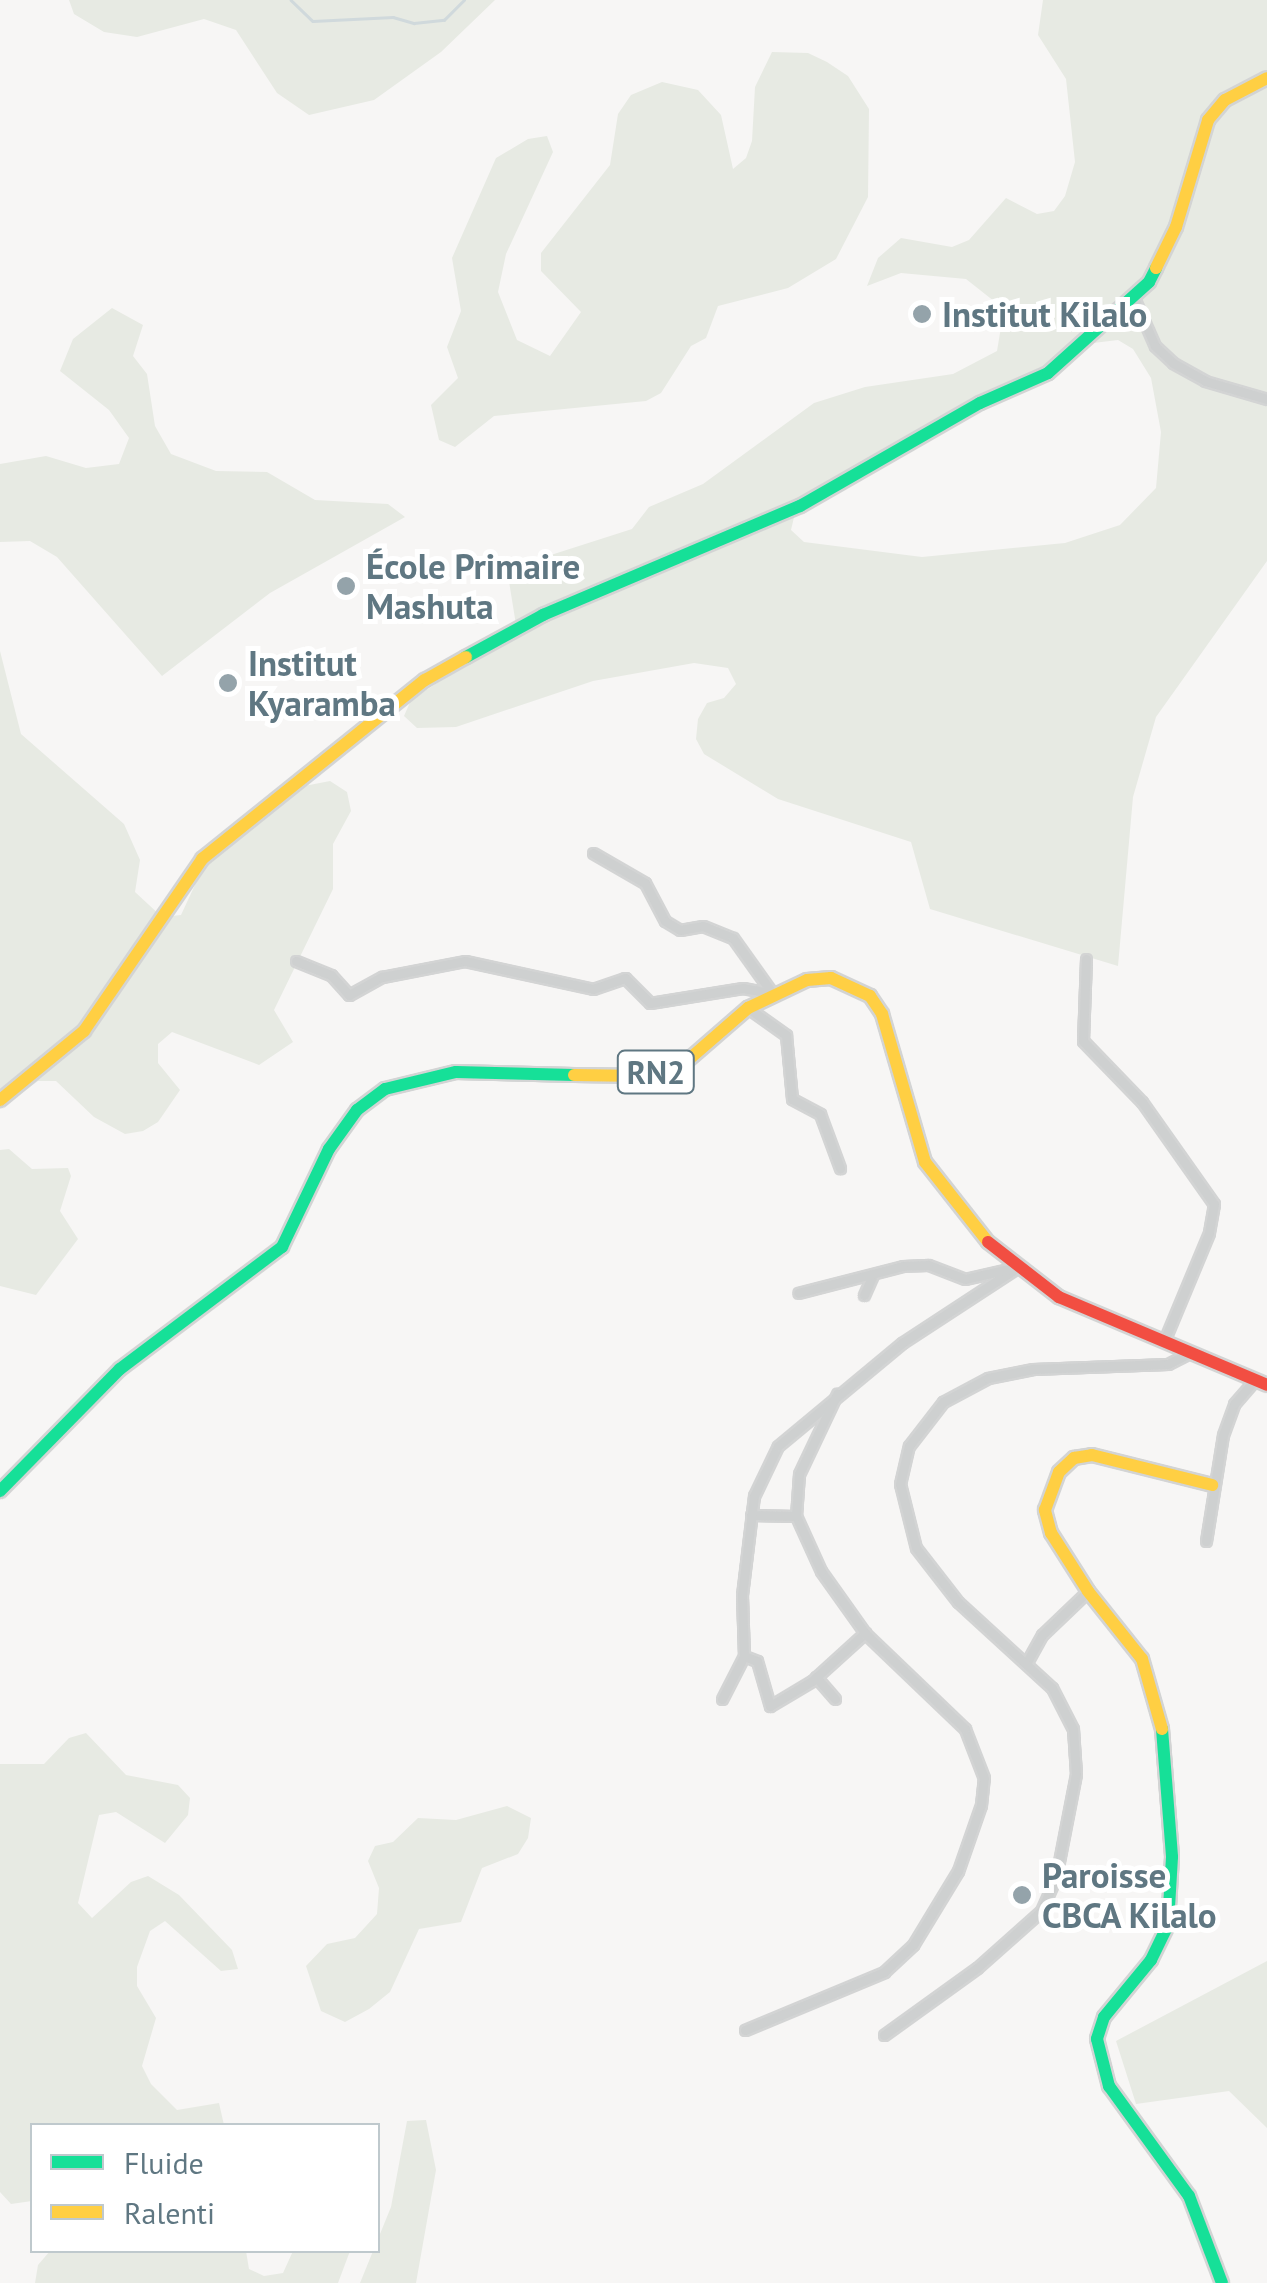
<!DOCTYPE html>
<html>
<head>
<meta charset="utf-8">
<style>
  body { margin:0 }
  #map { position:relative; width:1267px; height:2283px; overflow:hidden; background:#f7f6f5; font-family:"PT Sans",sans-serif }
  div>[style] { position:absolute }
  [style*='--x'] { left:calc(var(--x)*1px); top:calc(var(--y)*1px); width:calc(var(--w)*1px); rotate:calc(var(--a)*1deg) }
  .green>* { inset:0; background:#e7eae3 }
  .stream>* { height:2.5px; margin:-1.25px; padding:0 1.25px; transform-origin:1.25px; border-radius:1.25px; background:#d0d9dc }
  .roads { filter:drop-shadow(2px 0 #d3d4d4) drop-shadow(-2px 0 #d3d4d4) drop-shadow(0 2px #d3d4d4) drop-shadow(0 -2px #d3d4d4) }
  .street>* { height:9px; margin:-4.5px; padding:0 4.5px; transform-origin:4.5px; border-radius:4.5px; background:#ced0d0 }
  .fast>* { height:12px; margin:-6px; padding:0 6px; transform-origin:6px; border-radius:6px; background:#16e098 }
  .slow>* { height:12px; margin:-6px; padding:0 6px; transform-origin:6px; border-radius:6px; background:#ffcf43 }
  .jam>* { height:12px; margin:-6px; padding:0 6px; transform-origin:6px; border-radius:6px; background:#f24e42 }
  .dots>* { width:28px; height:28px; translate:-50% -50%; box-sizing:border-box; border:5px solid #fff; border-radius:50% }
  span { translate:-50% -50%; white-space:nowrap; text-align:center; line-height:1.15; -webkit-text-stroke:10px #fff; paint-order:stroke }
  .shield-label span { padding:2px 8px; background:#fff; border:2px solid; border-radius:8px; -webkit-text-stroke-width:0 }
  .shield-label { font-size:32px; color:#5f7782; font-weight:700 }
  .poi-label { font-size:35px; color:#5f7782; font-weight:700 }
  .left { translate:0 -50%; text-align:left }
  .legend { position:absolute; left:30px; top:2123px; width:350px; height:130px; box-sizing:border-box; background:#fff; border:2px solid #bfc9cd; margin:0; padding:12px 18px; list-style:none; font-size:30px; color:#5f7782 }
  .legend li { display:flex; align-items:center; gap:20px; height:50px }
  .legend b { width:50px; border:2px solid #bfc9cd }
</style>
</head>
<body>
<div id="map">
  <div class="green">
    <div style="clip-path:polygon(69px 0,495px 0,441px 52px,374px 100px,309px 115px,277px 93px,236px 30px,204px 19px,137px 37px,104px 32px,74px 14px)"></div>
    <div style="clip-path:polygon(evenodd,1043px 0,1267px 0,1267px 561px,1156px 717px,1133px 797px,1118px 966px,930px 909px,911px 842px,778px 799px,704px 754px,696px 739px,698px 719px,707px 703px,724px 698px,736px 684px,728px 668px,694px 663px,593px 681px,456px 727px,417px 728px,404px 716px,411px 700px,517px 631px,507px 569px,632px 529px,649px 507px,703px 484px,814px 403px,865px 387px,953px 374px,997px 351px,1004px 309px,966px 279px,901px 273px,867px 286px,878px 258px,901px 238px,952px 247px,969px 240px,1006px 198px,1037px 214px,1054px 211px,1065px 196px,1075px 162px,1066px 79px,1038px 35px,1043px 0,1118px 340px,1133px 349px,1151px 378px,1161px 432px,1156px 488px,1120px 525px,1065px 543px,922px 557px,804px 542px,791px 530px,795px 513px,866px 460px,1007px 399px,1085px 344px,1118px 340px)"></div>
    <div style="clip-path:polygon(772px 52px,808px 53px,827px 62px,848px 76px,869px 109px,868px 197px,836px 259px,788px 288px,718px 306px,706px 338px,691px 346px,661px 393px,646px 401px,494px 416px,455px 447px,439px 440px,431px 405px,458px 378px,447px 347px,461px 311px,452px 258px,496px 158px,528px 139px,547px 136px,553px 152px,506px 254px,498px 292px,517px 340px,550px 356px,581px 312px,541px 271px,541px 253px,610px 165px,618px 114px,631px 95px,662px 82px,698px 90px,721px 115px,733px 169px,746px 158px,752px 141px,755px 87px)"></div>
    <div style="clip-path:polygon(112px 308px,143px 325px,133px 356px,147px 374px,155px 426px,171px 454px,216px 471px,267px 472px,315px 500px,388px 504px,405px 517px,270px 593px,162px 676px,57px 557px,30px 541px,0 542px,0 464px,46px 456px,86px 468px,119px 464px,129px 438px,109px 410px,60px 371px,73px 339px)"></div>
    <div style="clip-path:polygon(0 651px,21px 734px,124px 824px,140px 860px,135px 892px,162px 917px,181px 915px,207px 859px,294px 788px,330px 781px,347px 792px,351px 811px,333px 844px,333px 889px,274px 1010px,293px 1042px,259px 1065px,172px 1032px,158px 1044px,158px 1063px,180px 1090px,158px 1122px,143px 1131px,125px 1134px,94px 1117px,56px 1081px,38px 1081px,0 1109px)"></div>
    <div style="clip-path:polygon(9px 1149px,32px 1169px,68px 1168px,71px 1176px,60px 1211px,78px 1239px,36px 1295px,0 1286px,0 1150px)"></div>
    <div style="clip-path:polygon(86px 1733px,126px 1775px,178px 1785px,190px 1798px,188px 1815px,165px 1843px,116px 1812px,99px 1815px,78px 1903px,92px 1918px,131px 1882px,148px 1876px,179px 1895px,232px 1950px,238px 1969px,221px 1971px,165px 1921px,150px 1931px,137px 1967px,137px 1986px,156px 2018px,142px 2066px,151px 2084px,177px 2110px,219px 2103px,224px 2125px,32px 2126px,32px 2201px,11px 2204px,0 2192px,0 1764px,44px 1764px,69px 1738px)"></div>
    <div style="clip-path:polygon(507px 1806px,531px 1818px,528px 1838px,518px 1854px,482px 1868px,461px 1922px,419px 1929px,390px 1992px,369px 2009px,345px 2022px,321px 2011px,306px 1966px,327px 1944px,355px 1938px,377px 1914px,379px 1888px,368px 1861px,375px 1846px,393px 1842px,418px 1818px,456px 1820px)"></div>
    <div style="clip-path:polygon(1267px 1961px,1267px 2128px,1229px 2091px,1136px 2104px,1116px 2041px)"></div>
    <div style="clip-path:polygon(426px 2120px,436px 2170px,416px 2283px,360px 2283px,391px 2207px,407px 2121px)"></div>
    <div style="clip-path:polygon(50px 2251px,246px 2251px,249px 2269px,264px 2276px,283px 2273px,293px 2251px,350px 2251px,338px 2283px,35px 2283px,38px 2265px)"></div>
  </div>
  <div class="stream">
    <div style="--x:291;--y:0;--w:30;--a:44"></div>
    <div style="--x:313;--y:21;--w:80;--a:-2.9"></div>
    <div style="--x:393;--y:17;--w:22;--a:16"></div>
    <div style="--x:414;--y:23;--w:30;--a:-6"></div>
    <div style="--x:444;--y:20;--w:28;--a:-45"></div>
  </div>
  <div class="roads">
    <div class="street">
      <div style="--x:1134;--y:298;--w:52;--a:66.4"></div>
      <div style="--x:1155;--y:346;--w:25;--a:43"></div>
      <div style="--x:1173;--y:363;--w:37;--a:29"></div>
      <div style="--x:1205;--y:381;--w:65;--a:16.2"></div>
      <div style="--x:593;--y:853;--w:60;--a:30"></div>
      <div style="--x:645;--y:883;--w:43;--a:62.2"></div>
      <div style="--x:665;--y:921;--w:17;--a:31"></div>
      <div style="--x:680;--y:930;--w:23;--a:-10"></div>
      <div style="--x:703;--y:926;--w:32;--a:22"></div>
      <div style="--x:733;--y:938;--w:69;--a:54.5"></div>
      <div style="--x:1086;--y:959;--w:82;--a:92.1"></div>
      <div style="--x:1083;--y:1041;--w:85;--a:46"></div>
      <div style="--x:1142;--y:1102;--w:125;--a:54.8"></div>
      <div style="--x:1214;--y:1204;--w:29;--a:100"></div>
      <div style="--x:1209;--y:1233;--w:117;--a:112.6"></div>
      <div style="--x:296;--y:961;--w:38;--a:22"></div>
      <div style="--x:331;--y:975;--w:27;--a:48"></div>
      <div style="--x:349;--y:995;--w:38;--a:-29"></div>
      <div style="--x:382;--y:977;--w:85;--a:-10.9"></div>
      <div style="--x:465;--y:961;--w:131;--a:12.3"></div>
      <div style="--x:593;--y:989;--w:34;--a:-19"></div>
      <div style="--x:625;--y:978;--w:35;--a:45"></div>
      <div style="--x:650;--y:1003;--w:94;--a:-9.2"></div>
      <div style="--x:743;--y:988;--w:31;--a:11"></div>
      <div style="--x:748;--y:1008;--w:47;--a:35.4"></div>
      <div style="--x:786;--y:1035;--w:64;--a:84.6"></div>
      <div style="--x:792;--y:1099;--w:32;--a:28"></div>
      <div style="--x:820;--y:1114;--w:58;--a:69.7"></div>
      <div style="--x:864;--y:1295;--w:20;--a:-66"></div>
      <div style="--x:751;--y:1515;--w:45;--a:1.3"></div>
      <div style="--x:1206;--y:1541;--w:107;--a:-80.9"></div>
      <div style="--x:1223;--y:1435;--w:33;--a:-70"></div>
      <div style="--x:1234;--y:1404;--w:30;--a:-49"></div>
      <div style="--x:744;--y:1656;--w:14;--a:21"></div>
      <div style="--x:757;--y:1661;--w:47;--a:73.9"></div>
      <div style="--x:770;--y:1706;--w:49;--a:-30.8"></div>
      <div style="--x:812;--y:1681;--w:72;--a:-42.2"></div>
      <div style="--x:1027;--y:1662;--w:31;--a:-61"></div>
      <div style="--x:1042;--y:1635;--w:64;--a:-43.7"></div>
      <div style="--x:816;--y:1677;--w:29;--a:49"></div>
      <div style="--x:722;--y:1699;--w:48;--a:-62.9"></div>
      <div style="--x:744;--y:1656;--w:61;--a:-91.9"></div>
      <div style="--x:742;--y:1595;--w:100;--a:-83.1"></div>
      <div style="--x:754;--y:1496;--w:55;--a:-64.4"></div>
      <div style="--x:778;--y:1446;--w:161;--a:-39.7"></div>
      <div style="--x:902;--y:1343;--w:139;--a:-33.2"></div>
      <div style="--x:1018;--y:1267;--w:54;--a:167.2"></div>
      <div style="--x:965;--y:1279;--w:40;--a:-159"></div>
      <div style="--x:928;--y:1265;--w:25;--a:178"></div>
      <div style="--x:903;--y:1266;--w:108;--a:165.6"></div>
      <div style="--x:745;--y:2030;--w:151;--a:-22.6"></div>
      <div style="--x:884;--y:1972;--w:40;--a:-43"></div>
      <div style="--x:913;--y:1945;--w:87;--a:-58.7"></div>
      <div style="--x:958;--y:1871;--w:70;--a:-70.8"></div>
      <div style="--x:981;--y:1805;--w:27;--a:-84"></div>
      <div style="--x:984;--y:1778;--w:53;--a:-111.2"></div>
      <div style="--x:965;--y:1729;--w:139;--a:-136.2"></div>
      <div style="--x:865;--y:1633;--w:76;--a:-125.4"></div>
      <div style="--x:821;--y:1571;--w:60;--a:-114.4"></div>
      <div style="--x:796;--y:1516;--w:42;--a:-85.9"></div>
      <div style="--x:799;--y:1474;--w:89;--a:-64.6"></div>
      <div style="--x:884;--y:2035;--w:115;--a:-35.8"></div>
      <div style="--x:977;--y:1968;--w:86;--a:-41.7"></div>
      <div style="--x:1041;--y:1911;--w:37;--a:-66"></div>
      <div style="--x:1056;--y:1877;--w:105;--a:-79"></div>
      <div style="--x:1076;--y:1774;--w:45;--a:-93.8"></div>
      <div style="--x:1073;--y:1729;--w:46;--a:-117.1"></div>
      <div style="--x:1052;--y:1688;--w:127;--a:-137.5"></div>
      <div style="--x:958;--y:1602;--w:68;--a:-127.9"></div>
      <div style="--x:916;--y:1548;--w:66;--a:-104"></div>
      <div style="--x:900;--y:1484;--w:39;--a:-77"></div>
      <div style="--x:909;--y:1446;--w:56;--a:-52.3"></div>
      <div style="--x:943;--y:1402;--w:51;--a:-28.1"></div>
      <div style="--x:988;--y:1378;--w:46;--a:-11.3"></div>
      <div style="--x:1033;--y:1369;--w:135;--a:-2.1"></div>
      <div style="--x:1168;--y:1364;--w:22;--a:-27"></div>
    </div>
    <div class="fast">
      <div style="--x:466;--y:657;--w:88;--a:-28.6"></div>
      <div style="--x:543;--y:615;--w:279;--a:-23"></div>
      <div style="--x:800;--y:506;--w:207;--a:-29.8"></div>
      <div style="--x:980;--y:403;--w:74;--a:-23.8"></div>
      <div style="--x:1048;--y:373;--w:136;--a:-42"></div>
      <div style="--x:1149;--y:282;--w:16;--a:-63"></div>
      <div style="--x:0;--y:1491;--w:171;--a:-45.5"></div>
      <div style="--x:120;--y:1369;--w:203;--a:-37"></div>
      <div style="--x:282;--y:1247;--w:109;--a:-64.4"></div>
      <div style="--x:329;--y:1149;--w:48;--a:-54.3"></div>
      <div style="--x:357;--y:1110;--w:35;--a:-37"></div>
      <div style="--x:385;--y:1089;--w:73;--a:-13.5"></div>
      <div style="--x:456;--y:1072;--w:118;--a:1.5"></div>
      <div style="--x:1162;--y:1729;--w:128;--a:85.5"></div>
      <div style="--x:1172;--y:1857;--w:68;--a:93.4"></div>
      <div style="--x:1168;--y:1925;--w:39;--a:116"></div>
      <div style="--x:1151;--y:1960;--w:74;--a:129.5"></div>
      <div style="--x:1104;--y:2017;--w:23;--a:108"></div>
      <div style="--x:1097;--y:2039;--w:49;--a:75.7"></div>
      <div style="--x:1109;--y:2086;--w:136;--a:54"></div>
      <div style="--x:1189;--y:2196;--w:93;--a:69.2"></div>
    </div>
    <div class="slow">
      <div style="--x:1156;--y:268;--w:46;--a:-64"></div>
      <div style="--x:1176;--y:227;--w:112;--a:-73.3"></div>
      <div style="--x:1208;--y:120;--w:26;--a:-50"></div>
      <div style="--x:1225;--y:100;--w:47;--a:-27.6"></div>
      <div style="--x:574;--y:1075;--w:69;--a:0.8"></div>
      <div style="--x:643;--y:1076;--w:46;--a:-18.8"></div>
      <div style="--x:687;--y:1061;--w:81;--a:-41"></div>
      <div style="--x:748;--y:1008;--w:65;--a:-25.4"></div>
      <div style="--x:807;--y:980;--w:24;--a:-5"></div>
      <div style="--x:831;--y:978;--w:43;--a:24.8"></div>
      <div style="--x:870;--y:996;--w:22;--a:56"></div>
      <div style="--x:882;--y:1014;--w:154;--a:73.8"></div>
      <div style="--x:925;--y:1162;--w:102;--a:51.8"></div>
      <div style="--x:0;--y:1100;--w:109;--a:-39.4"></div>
      <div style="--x:84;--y:1031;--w:209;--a:-55.5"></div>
      <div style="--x:202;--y:859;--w:286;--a:-38.8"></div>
      <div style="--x:425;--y:680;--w:47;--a:-29.3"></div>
      <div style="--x:1162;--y:1729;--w:73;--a:-105.9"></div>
      <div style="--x:1142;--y:1659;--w:87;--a:-128.5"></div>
      <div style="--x:1088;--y:1591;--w:69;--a:-122.5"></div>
      <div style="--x:1051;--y:1533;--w:24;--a:-105"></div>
      <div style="--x:1045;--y:1510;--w:40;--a:-69.8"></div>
      <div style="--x:1059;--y:1472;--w:21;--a:-43"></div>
      <div style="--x:1074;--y:1458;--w:18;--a:-9"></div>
      <div style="--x:1092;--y:1455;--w:124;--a:14"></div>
    </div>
    <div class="jam">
      <div style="--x:988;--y:1242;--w:90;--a:37.8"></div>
      <div style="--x:1059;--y:1297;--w:226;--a:22.9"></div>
    </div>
  </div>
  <div class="dots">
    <div style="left:922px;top:314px;background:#94a3aa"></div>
    <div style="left:346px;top:586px;background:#94a3aa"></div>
    <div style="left:228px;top:683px;background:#94a3aa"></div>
    <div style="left:1022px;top:1895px;background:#94a3aa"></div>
  </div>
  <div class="shield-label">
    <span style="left:656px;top:1072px">RN2</span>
  </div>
  <div class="poi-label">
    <span class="left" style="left:942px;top:314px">Institut Kilalo</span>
    <span class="left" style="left:366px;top:586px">École Primaire<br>Mashuta</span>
    <span class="left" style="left:248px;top:683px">Institut<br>Kyaramba</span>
    <span class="left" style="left:1042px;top:1895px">Paroisse<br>CBCA Kilalo</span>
  </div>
  <ul class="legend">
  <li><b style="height:12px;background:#16e098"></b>Fluide</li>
  <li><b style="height:12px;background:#ffcf43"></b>Ralenti</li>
  </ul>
</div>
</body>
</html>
